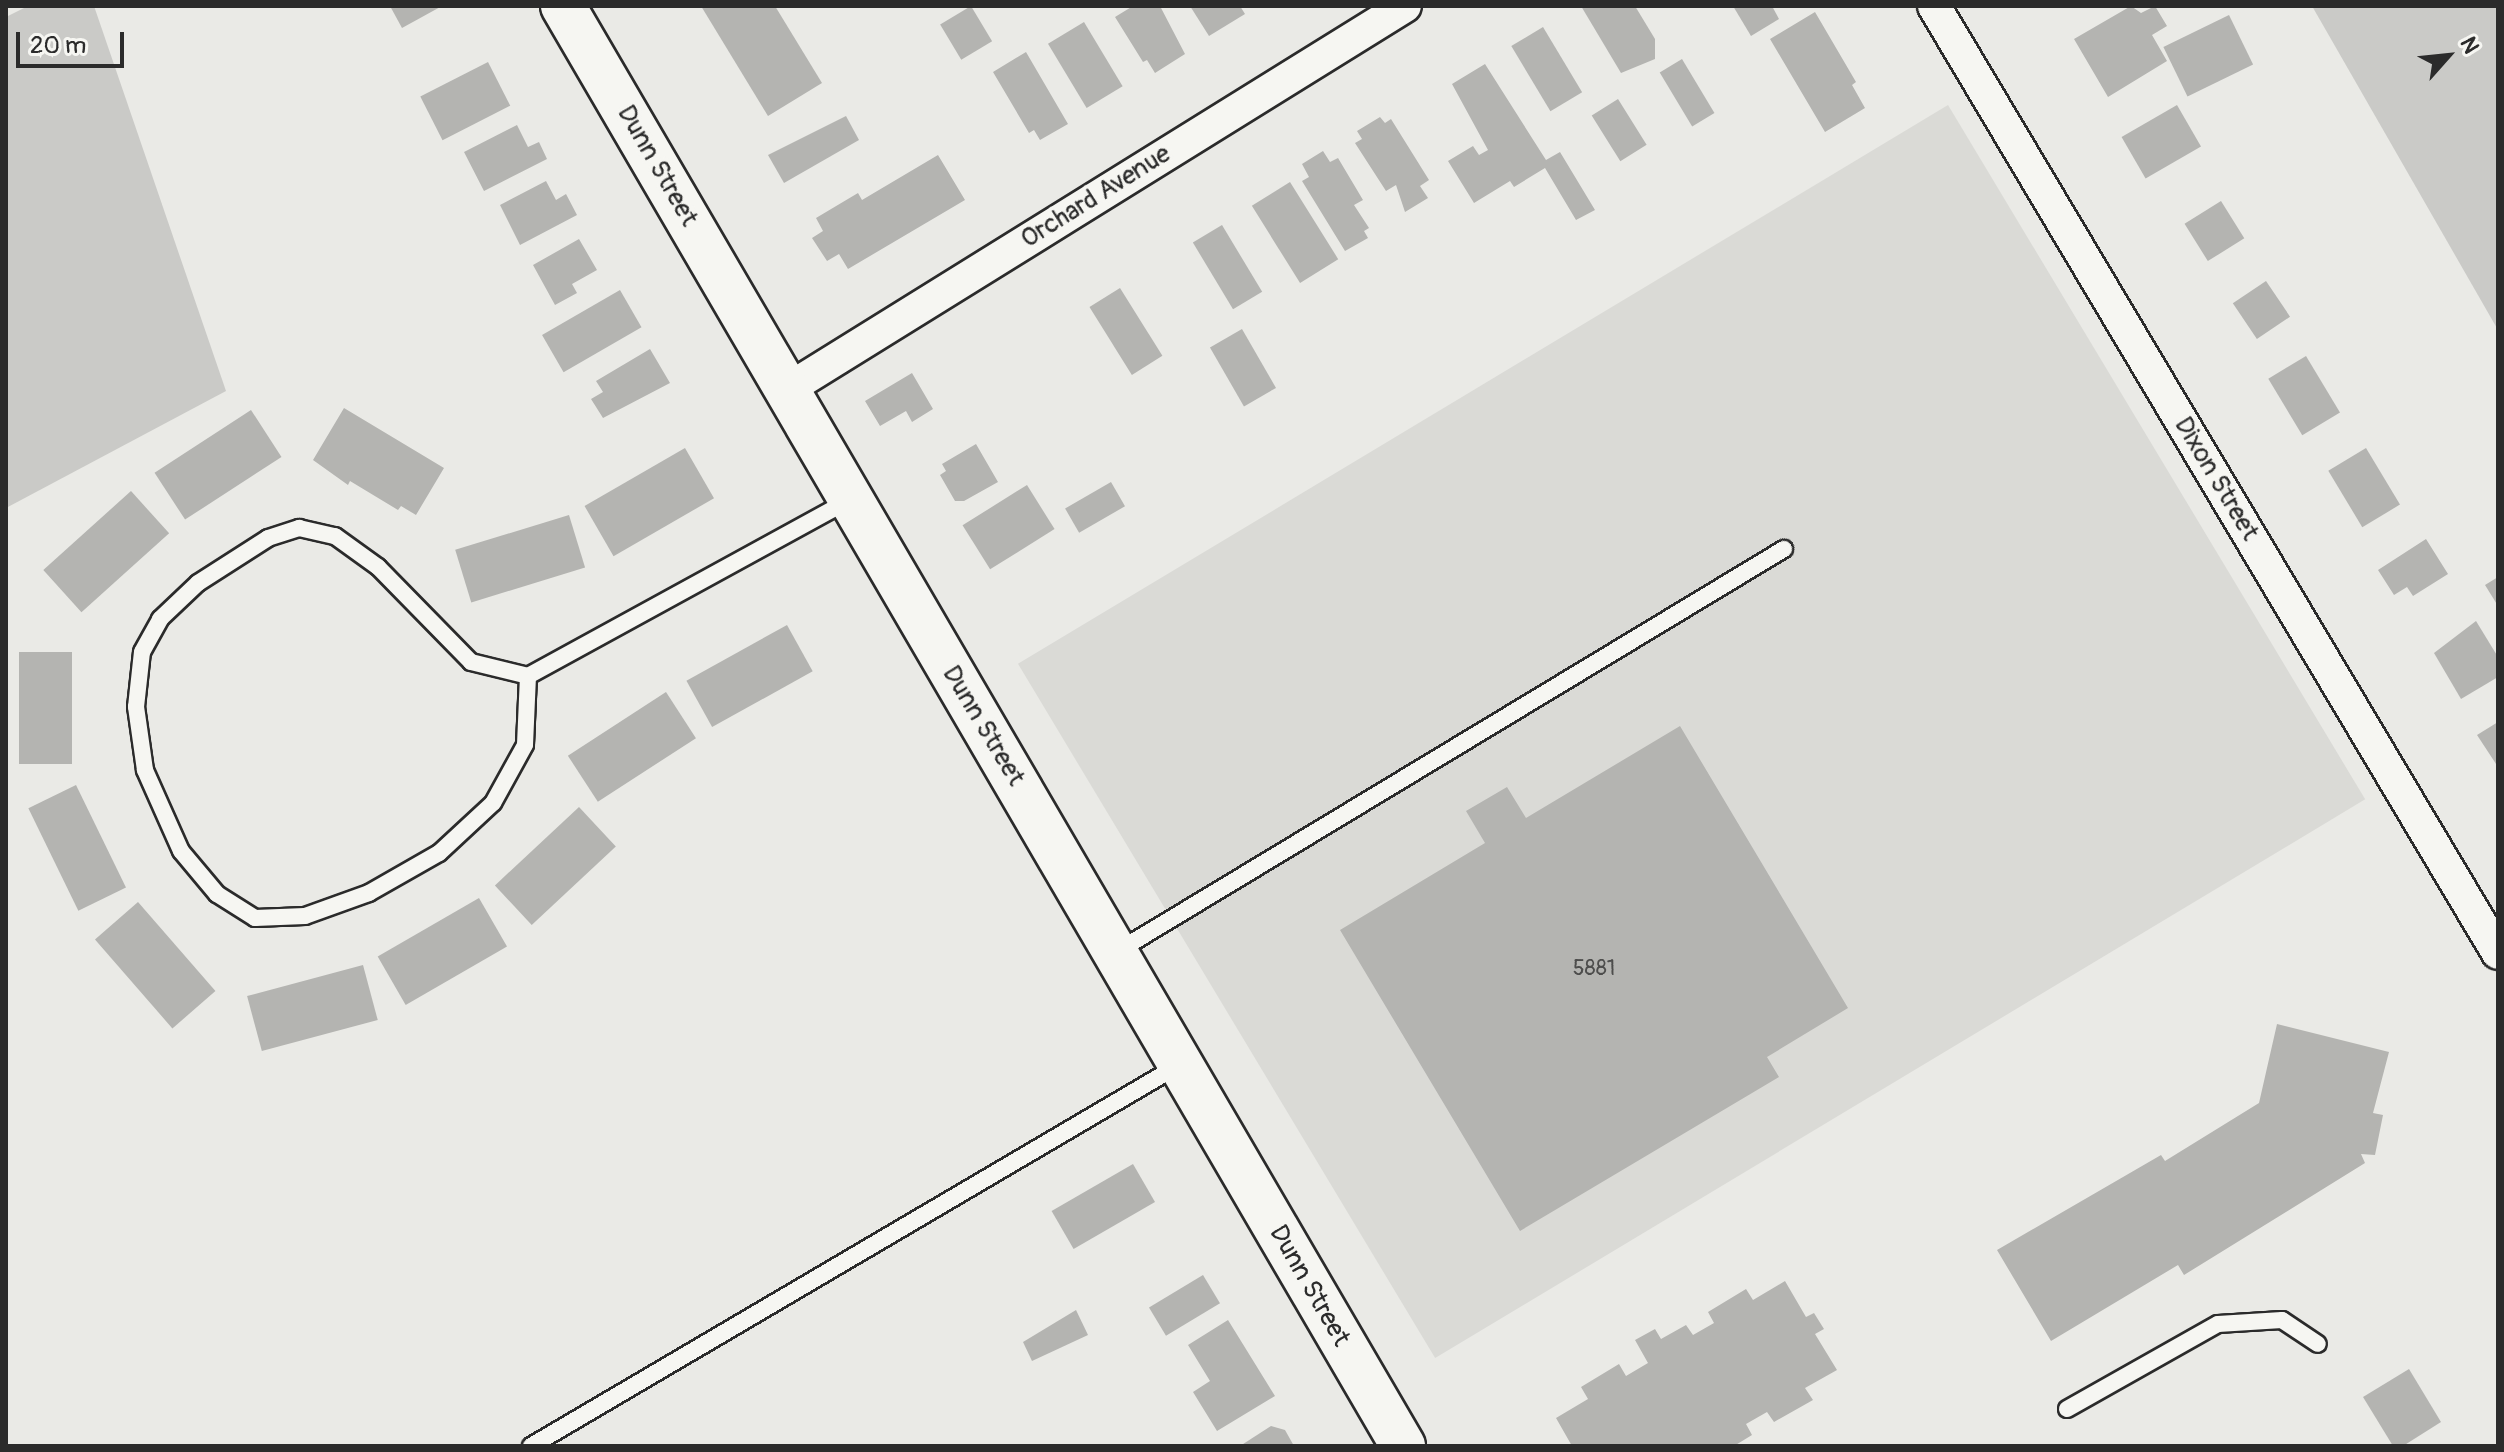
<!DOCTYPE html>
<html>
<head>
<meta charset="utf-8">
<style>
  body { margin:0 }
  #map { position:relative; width:2504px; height:1452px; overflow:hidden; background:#eaeae6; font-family:Pangolin,sans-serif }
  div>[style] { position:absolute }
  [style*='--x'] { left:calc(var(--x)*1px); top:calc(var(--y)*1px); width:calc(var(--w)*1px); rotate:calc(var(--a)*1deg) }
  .built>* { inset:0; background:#dadad6; transform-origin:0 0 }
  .green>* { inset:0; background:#cacac7 }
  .building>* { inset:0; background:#b4b4b1; transform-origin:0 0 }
  .roads { filter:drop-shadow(2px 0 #2b2b2b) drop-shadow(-2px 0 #2b2b2b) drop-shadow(0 2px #2b2b2b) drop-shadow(0 -2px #2b2b2b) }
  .lane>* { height:16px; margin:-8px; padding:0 8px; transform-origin:8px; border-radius:8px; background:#f6f6f2 }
  .street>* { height:32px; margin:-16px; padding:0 16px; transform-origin:16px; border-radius:16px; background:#f6f6f2 }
  .secondary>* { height:44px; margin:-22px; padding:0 22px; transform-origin:22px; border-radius:22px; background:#f6f6f2 }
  span { translate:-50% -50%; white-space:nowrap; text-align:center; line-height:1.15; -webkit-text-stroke:7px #f6f6f2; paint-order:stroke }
  .number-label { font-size:22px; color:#4d4d4c }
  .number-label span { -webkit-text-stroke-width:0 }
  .street-label { font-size:26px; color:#2b2b2b }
  .frame { position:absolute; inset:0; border:8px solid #2b2b2b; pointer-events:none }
  .north { position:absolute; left:2408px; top:16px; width:80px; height:80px; -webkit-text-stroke:6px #f6f6f2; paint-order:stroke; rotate:63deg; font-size:22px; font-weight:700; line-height:32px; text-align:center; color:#2b2b2b }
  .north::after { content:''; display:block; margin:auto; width:28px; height:36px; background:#2b2b2b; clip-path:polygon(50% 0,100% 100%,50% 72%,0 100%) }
  .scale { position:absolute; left:16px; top:32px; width:108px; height:36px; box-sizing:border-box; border:4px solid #2b2b2b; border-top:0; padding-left:10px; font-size:24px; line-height:28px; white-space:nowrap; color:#2b2b2b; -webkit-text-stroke:6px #f6f6f2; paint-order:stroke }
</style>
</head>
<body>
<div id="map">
  <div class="built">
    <div style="left:1948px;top:105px;width:810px;height:1085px;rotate:59deg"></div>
  </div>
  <div class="green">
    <div style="clip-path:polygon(28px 6px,94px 6px,226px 391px,6px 508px,6px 17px)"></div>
    <div style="clip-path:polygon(2312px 6px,2498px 6px,2498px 330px)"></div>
  </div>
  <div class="building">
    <div style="clip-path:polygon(390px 6px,442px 6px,402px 28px)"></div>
    <div style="clip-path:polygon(701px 6px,775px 6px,822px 83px,768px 116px)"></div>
    <div style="left:971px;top:6px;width:41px;height:36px;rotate:59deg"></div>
    <div style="clip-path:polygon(1133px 6px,1160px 6px,1185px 54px,1155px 73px,1147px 60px,1143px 62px,1115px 17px)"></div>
    <div style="clip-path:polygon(1190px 6px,1240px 6px,1245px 14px,1209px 36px)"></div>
    <div style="clip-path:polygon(1581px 6px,1635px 6px,1655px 39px,1655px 59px,1621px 73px)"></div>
    <div style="clip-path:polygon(1733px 6px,1772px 6px,1779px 19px,1751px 36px)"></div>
    <div style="clip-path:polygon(2131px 6px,2141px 13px,2155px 6px,2167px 26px,2152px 35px,2167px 61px,2108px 97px,2074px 39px)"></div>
    <div style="clip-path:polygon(1815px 12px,1856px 82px,1852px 85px,1865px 108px,1825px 132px,1770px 39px)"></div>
    <div style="left:2229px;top:15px;width:55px;height:73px;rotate:64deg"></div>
    <div style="left:1084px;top:22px;width:75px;height:42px;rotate:59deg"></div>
    <div style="left:1543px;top:27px;width:76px;height:37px;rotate:59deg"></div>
    <div style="clip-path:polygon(1026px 52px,1068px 124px,1040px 140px,1034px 130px,1029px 133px,993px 72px)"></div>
    <div style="left:1682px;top:59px;width:63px;height:26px;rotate:59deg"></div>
    <div style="left:488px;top:62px;width:49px;height:76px;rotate:63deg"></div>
    <div style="clip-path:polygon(1485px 64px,1546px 160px,1560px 152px,1595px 210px,1576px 220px,1545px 168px,1514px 187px,1510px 181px,1474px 203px,1448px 161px,1473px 146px,1479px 155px,1488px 150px,1452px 84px)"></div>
    <div style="left:1618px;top:99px;width:54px;height:31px;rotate:58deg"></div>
    <div style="left:2177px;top:105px;width:48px;height:64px;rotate:60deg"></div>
    <div style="clip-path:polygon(846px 116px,859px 140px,784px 183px,768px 155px)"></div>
    <div style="clip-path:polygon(1380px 117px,1385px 123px,1391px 119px,1429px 180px,1420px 186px,1428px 198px,1405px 212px,1396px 185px,1386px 191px,1355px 143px,1362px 139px,1357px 131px)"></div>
    <div style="clip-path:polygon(517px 125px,528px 147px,539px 142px,547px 159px,484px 191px,464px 152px)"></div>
    <div style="clip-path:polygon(1323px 151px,1330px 162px,1338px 158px,1363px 200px,1354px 205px,1369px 228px,1364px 231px,1368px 238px,1345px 251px,1302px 181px,1309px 177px,1302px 164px)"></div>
    <div style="clip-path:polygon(938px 155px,965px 200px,848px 269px,839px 254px,827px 261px,812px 238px,823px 231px,816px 218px,858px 193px,862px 200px)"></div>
    <div style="clip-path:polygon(546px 181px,556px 200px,566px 194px,577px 215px,520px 245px,500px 205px)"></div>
    <div style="left:1290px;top:182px;width:91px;height:45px;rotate:58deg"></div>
    <div style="left:2221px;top:201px;width:44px;height:43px;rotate:58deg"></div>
    <div style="left:1222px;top:225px;width:78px;height:34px;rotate:59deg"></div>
    <div style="clip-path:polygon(579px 239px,597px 270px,572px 284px,577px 293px,555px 305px,533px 265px)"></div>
    <div style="left:2266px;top:281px;width:43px;height:40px;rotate:56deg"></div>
    <div style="left:1120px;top:288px;width:80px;height:36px;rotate:58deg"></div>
    <div style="left:620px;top:290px;width:43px;height:90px;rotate:60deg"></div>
    <div style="left:1242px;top:329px;width:68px;height:37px;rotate:60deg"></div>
    <div style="clip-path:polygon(650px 349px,670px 383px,603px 418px,591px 399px,603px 392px,596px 381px)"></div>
    <div style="left:2306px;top:356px;width:66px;height:44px;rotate:59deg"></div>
    <div style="clip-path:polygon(912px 373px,933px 409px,912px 422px,906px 411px,880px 426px,865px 401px)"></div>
    <div style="clip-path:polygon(344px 408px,444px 468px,416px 515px,401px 506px,398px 510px,350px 481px,348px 485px,313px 460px)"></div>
    <div style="left:251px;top:410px;width:56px;height:115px;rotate:57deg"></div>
    <div style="clip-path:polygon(976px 444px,998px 482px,964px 501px,955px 501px,940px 475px,946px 471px,942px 464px)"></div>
    <div style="left:685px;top:448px;width:58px;height:116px;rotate:60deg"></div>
    <div style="left:2366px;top:448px;width:66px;height:44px;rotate:59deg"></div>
    <div style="left:1111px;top:482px;width:28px;height:53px;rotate:60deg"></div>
    <div style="left:1027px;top:485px;width:52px;height:76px;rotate:58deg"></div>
    <div style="left:131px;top:491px;width:57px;height:118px;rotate:48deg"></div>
    <div style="left:569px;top:515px;width:55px;height:119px;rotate:73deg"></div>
    <div style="clip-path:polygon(2426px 539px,2448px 574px,2413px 596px,2407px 587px,2394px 595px,2378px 570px)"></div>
    <div style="clip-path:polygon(2498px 577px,2498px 606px,2485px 585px)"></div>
    <div style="clip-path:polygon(2476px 621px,2498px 657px,2498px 677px,2461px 699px,2434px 653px)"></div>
    <div style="left:787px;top:625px;width:53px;height:115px;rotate:61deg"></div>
    <div style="left:19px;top:652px;width:53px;height:112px"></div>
    <div style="left:666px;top:692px;width:55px;height:117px;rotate:57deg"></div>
    <div style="clip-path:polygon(2498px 722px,2498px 767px,2477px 735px)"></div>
    <div style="clip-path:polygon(1680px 726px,1848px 1008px,1767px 1057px,1779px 1077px,1520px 1231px,1340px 930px,1485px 843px,1466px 811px,1507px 787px,1526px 818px)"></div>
    <div style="left:76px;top:785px;width:114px;height:53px;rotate:64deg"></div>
    <div style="left:579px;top:807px;width:54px;height:115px;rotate:47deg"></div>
    <div style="left:479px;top:898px;width:56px;height:117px;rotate:60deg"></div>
    <div style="left:138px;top:902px;width:118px;height:57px;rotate:49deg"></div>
    <div style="left:363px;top:965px;width:57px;height:120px;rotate:75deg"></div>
    <div style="clip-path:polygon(2277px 1024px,2389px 1052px,2373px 1113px,2383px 1115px,2375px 1155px,2361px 1154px,2365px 1163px,2184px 1275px,2178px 1265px,2051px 1341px,1997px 1250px,2161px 1155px,2165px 1161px,2259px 1103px)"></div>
    <div style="left:1133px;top:1164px;width:44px;height:94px;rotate:60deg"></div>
    <div style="left:1203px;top:1275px;width:33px;height:63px;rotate:59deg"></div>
    <div style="clip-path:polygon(1785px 1281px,1806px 1317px,1814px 1313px,1824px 1329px,1815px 1334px,1837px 1370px,1805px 1388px,1813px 1400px,1774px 1422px,1767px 1412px,1746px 1424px,1752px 1435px,1734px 1446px,1572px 1446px,1556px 1418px,1588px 1399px,1581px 1387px,1619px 1364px,1626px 1376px,1648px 1363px,1635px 1340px,1655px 1329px,1661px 1339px,1686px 1325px,1693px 1335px,1714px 1323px,1708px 1312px,1746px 1289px,1753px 1300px)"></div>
    <div style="clip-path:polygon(1076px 1310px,1088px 1335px,1032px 1361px,1023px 1342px)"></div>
    <div style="clip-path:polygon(1228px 1320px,1275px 1396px,1217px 1431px,1193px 1392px,1210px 1381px,1188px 1345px)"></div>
    <div style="clip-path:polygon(2409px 1369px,2441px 1422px,2403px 1446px,2393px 1446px,2363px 1397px)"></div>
    <div style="clip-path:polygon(1271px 1426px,1285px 1430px,1294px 1446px,1240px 1446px)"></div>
  </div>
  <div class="roads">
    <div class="lane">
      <div style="--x:528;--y:676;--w:69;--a:92.5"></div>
      <div style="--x:525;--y:745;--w:66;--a:118.9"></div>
      <div style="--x:493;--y:803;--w:74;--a:137.2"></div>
      <div style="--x:439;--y:853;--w:81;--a:150.3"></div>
      <div style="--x:369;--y:893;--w:68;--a:160.2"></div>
      <div style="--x:305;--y:916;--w:50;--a:177.7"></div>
      <div style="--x:255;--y:918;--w:45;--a:-147.7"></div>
      <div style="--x:217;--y:894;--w:56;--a:-129.9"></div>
      <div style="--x:181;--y:851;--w:89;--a:-114"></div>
      <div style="--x:145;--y:770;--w:64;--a:-98.1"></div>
      <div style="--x:136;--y:707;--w:55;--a:-83.8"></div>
      <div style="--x:142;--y:652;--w:38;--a:-61"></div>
      <div style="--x:160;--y:619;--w:52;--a:-43.5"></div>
      <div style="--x:198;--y:583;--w:83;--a:-32.7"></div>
      <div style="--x:268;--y:538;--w:33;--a:-18"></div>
      <div style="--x:299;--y:528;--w:37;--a:13"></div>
      <div style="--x:335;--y:536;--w:53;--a:35.8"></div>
      <div style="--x:378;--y:567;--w:133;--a:45.6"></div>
      <div style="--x:471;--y:662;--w:59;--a:13.8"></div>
      <div style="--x:528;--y:676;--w:366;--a:-28.7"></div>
      <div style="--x:1118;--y:951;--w:778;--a:-31.12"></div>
      <div style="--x:2067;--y:1409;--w:173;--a:-29.4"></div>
      <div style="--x:2218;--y:1324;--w:64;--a:-3.6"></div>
      <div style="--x:2282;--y:1320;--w:43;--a:33.7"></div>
      <div style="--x:531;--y:1446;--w:752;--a:-30.45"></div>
    </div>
    <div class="street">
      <div style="--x:1934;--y:6;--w:1102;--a:59.22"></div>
      <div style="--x:788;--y:389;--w:726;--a:-31.83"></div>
    </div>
    <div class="secondary">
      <div style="--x:563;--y:6;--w:1667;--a:59.74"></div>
    </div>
  </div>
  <div class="number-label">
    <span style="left:1594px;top:969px">5881</span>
  </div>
  <div class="street-label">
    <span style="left:657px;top:166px;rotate:60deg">Dunn Street</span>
    <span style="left:1096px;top:197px;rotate:-32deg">Orchard Avenue</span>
    <span style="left:2216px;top:479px;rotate:59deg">Dixon Street</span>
    <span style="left:983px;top:726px;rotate:59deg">Dunn Street</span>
    <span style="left:1309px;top:1286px;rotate:60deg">Dunn Street</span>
  </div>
  <div class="frame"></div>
  <div class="north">N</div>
  <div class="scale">20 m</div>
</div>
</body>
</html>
